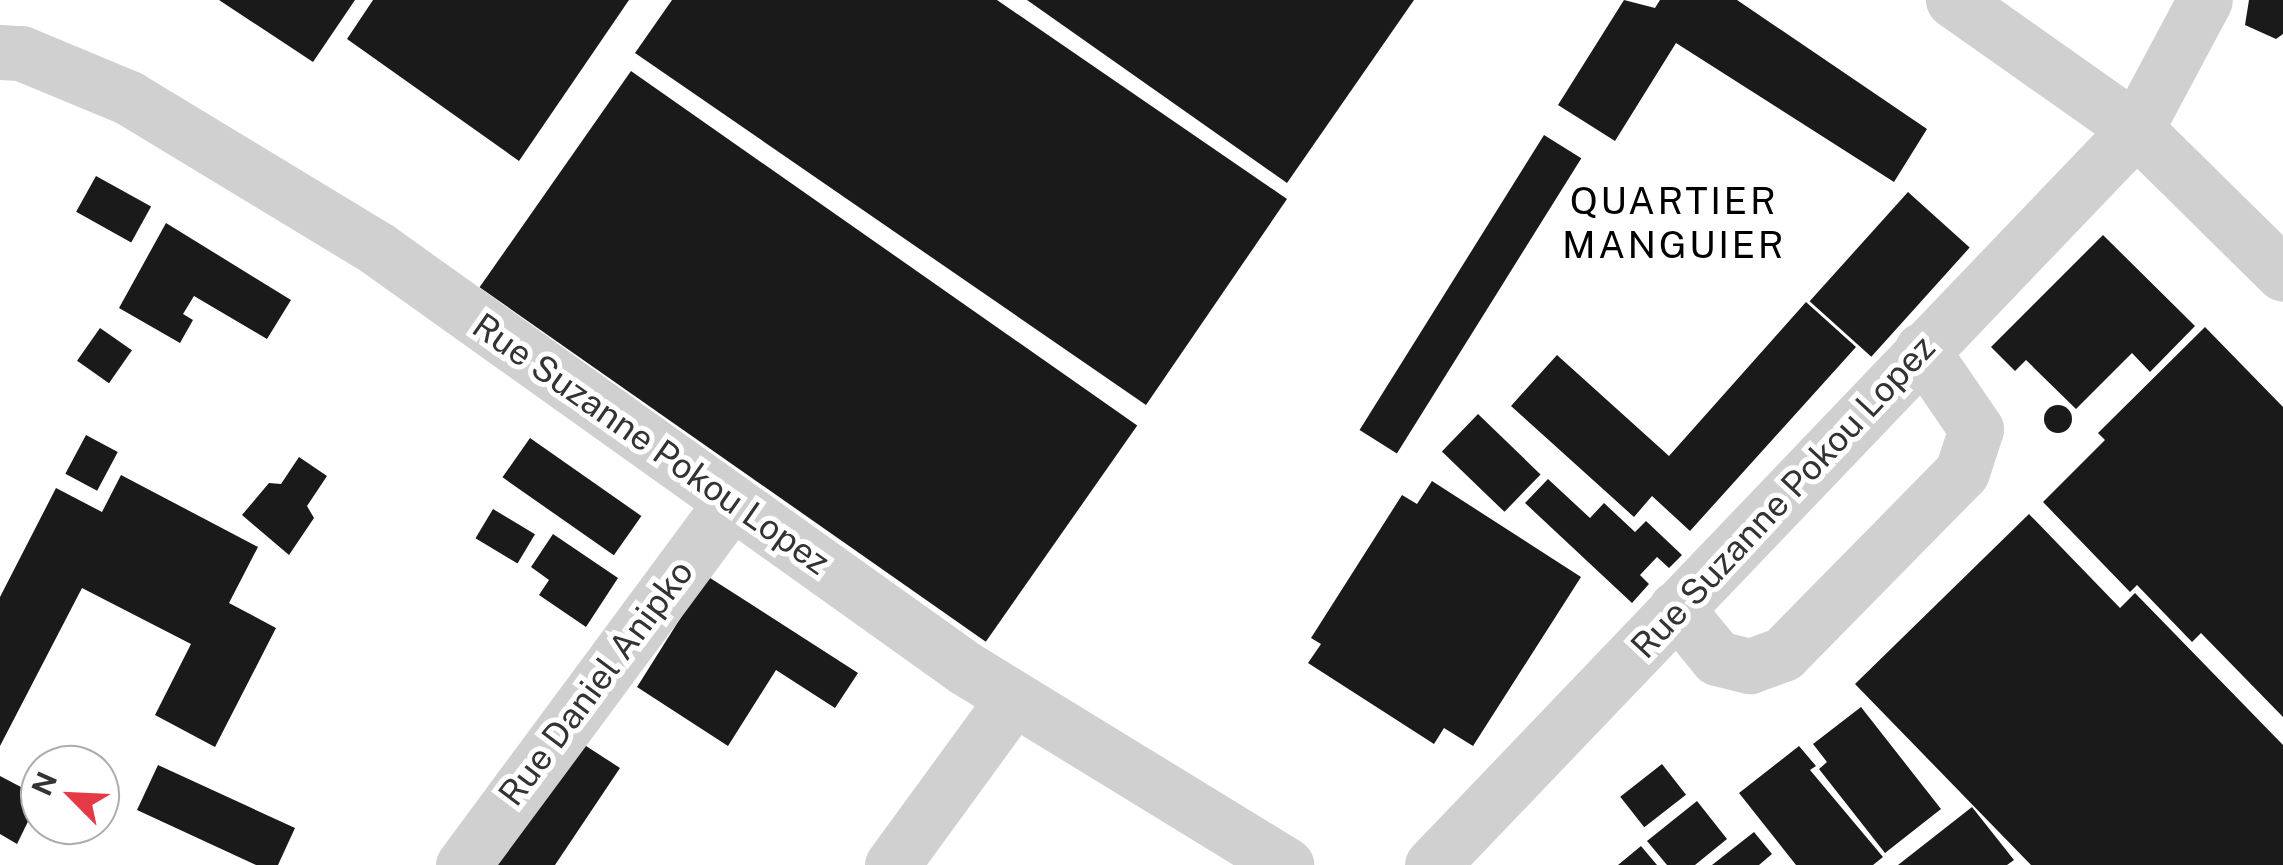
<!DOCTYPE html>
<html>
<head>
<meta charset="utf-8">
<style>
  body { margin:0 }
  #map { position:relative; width:2283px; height:865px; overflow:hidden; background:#fff; font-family:"Public Sans",sans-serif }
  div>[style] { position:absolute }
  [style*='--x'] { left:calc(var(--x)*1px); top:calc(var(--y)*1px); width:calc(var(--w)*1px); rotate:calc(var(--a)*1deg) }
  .building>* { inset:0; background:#1a1a1a; transform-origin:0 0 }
  .round { border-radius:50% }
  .minor>* { height:55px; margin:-27.5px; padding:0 27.5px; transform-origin:27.5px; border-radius:27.5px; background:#d0d0d0 }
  span { translate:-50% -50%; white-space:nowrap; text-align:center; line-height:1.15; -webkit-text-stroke:10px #fff; paint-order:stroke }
  .street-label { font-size:35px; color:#333 }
  .neighbourhood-label { font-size:38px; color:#000; letter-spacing:2.5px }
  .north { position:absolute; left:20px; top:745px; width:100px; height:100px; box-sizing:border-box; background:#fff; border:2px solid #adadad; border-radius:50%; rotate:294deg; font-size:28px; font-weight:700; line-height:40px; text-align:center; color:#333 }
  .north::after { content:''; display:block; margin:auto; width:35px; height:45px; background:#e63946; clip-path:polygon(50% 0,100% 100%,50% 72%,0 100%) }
</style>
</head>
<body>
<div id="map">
  <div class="building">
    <div style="clip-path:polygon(219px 0,355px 0,313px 62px)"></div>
    <div style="clip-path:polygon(373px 0,629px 0,519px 161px,347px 39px)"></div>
    <div style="clip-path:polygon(672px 0,997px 0,1287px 199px,1146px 405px,635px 53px)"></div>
    <div style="clip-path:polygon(1027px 0,1414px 0,1287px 183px)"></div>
    <div style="clip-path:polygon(1624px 0,1655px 8px,1660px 0,1737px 0,1927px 129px,1894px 182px,1676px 43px,1615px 141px,1558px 105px)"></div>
    <div style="clip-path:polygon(2249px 0,2283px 0,2283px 34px,2276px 39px,2245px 25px)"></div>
    <div style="left:631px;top:71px;width:618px;height:264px;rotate:35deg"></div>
    <div style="left:1544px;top:135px;width:44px;height:348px;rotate:32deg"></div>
    <div style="left:96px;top:176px;width:63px;height:41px;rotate:29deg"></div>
    <div style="left:1908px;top:192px;width:83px;height:147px;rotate:42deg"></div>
    <div style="clip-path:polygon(166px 223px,291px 300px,267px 339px,194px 296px,183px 314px,193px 320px,180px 343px,119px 308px)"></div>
    <div style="clip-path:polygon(2103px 235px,2195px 326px,2150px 372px,2132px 353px,2076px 409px,2026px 360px,2015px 371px,1991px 347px)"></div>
    <div style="clip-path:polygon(1806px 302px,1856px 347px,1690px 531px,1652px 496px,1634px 517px,1511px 406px,1557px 355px,1669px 456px)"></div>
    <div style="clip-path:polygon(2205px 327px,2283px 407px,2283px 717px,2201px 633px,2192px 642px,2137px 585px,2130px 592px,2043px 502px,2105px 440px,2098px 433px)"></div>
    <div style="left:100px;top:328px;width:39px;height:40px;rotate:35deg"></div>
    <div class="round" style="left:2044px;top:405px;width:28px;height:28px"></div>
    <div style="left:1478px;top:414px;width:87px;height:52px;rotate:44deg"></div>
    <div style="left:86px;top:435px;width:36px;height:44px;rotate:28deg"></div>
    <div style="left:530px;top:438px;width:136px;height:48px;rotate:35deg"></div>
    <div style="clip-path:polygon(299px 457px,327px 476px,307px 506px,314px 518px,289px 555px,242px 515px,269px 483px,281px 484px)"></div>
    <div style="clip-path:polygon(121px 475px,258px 547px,229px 603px,276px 628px,215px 747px,155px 715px,191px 644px,82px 588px,0 746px,0 597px,56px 488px,102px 512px)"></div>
    <div style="clip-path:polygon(1548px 479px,1590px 518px,1604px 503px,1635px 532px,1646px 521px,1682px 555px,1669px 568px,1657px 557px,1640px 575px,1649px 584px,1632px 603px,1525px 503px)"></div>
    <div style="clip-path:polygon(1432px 481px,1581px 577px,1473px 746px,1444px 728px,1434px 744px,1308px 663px,1321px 644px,1311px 638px,1402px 495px,1417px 504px)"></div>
    <div style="left:493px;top:509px;width:49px;height:34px;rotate:31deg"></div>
    <div style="clip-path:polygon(2029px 514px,2120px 608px,2135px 593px,2283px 745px,2283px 865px,2031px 865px,1855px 684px)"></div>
    <div style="clip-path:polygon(553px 534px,618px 578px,586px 627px,539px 595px,549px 580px,531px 567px)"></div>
    <div style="clip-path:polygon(707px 576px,858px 673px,835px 708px,776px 670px,728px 746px,637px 687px)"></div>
    <div style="clip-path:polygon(1861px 707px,1941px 809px,1885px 853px,1819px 769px,1827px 762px,1813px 744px)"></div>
    <div style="clip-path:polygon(566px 733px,620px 768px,555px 865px,477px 865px)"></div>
    <div style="clip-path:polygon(1799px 746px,1816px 766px,1810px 770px,1883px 857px,1873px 865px,1796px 865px,1739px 793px)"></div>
    <div style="left:1662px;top:764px;width:39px;height:53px;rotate:52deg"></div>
    <div style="clip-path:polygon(158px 765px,295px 828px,278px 865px,256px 865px,137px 810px)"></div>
    <div style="clip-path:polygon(0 776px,40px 797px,17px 844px,0 834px)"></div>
    <div style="clip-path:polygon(1697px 801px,1727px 839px,1695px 865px,1667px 865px,1647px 841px)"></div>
    <div style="clip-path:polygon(1972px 807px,2014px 860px,2007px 865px,1898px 865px)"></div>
    <div style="clip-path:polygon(1754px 832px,1772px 854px,1759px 865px,1712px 865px)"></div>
    <div style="clip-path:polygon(1641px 846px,1657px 865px,1618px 865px)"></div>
  </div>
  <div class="minor">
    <div style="--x:1953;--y:0;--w:224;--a:35.2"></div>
    <div style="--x:2136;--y:129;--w:206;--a:44.6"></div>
    <div style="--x:0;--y:52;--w:21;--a:3"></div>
    <div style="--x:21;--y:53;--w:117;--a:22.6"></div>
    <div style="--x:129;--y:98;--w:291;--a:31.2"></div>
    <div style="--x:378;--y:249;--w:721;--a:35.52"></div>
    <div style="--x:965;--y:668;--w:377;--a:31.5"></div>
    <div style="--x:1676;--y:608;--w:65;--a:50.6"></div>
    <div style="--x:1717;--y:658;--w:34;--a:14"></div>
    <div style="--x:1750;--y:666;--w:35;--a:-20"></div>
    <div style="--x:1783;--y:654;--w:255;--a:-45.5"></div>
    <div style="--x:1962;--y:472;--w:45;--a:-72"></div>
    <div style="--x:1976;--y:429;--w:96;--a:-124.4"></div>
    <div style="--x:463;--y:865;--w:452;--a:-53.5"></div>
    <div style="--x:892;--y:865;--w:205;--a:-53.9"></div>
    <div style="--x:1432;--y:865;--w:1018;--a:-46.27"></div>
    <div style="--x:2136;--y:129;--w:146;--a:-61.9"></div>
  </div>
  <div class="street-label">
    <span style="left:651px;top:444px;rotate:35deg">Rue Suzanne Pokou Lopez</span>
    <span style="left:1783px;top:497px;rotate:-47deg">Rue Suzanne Pokou Lopez</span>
    <span style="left:596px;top:683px;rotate:-53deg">Rue Daniel Anipko</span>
  </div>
  <div class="neighbourhood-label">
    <span style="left:1674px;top:223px">QUARTIER<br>MANGUIER</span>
  </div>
  <div class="north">N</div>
</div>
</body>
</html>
